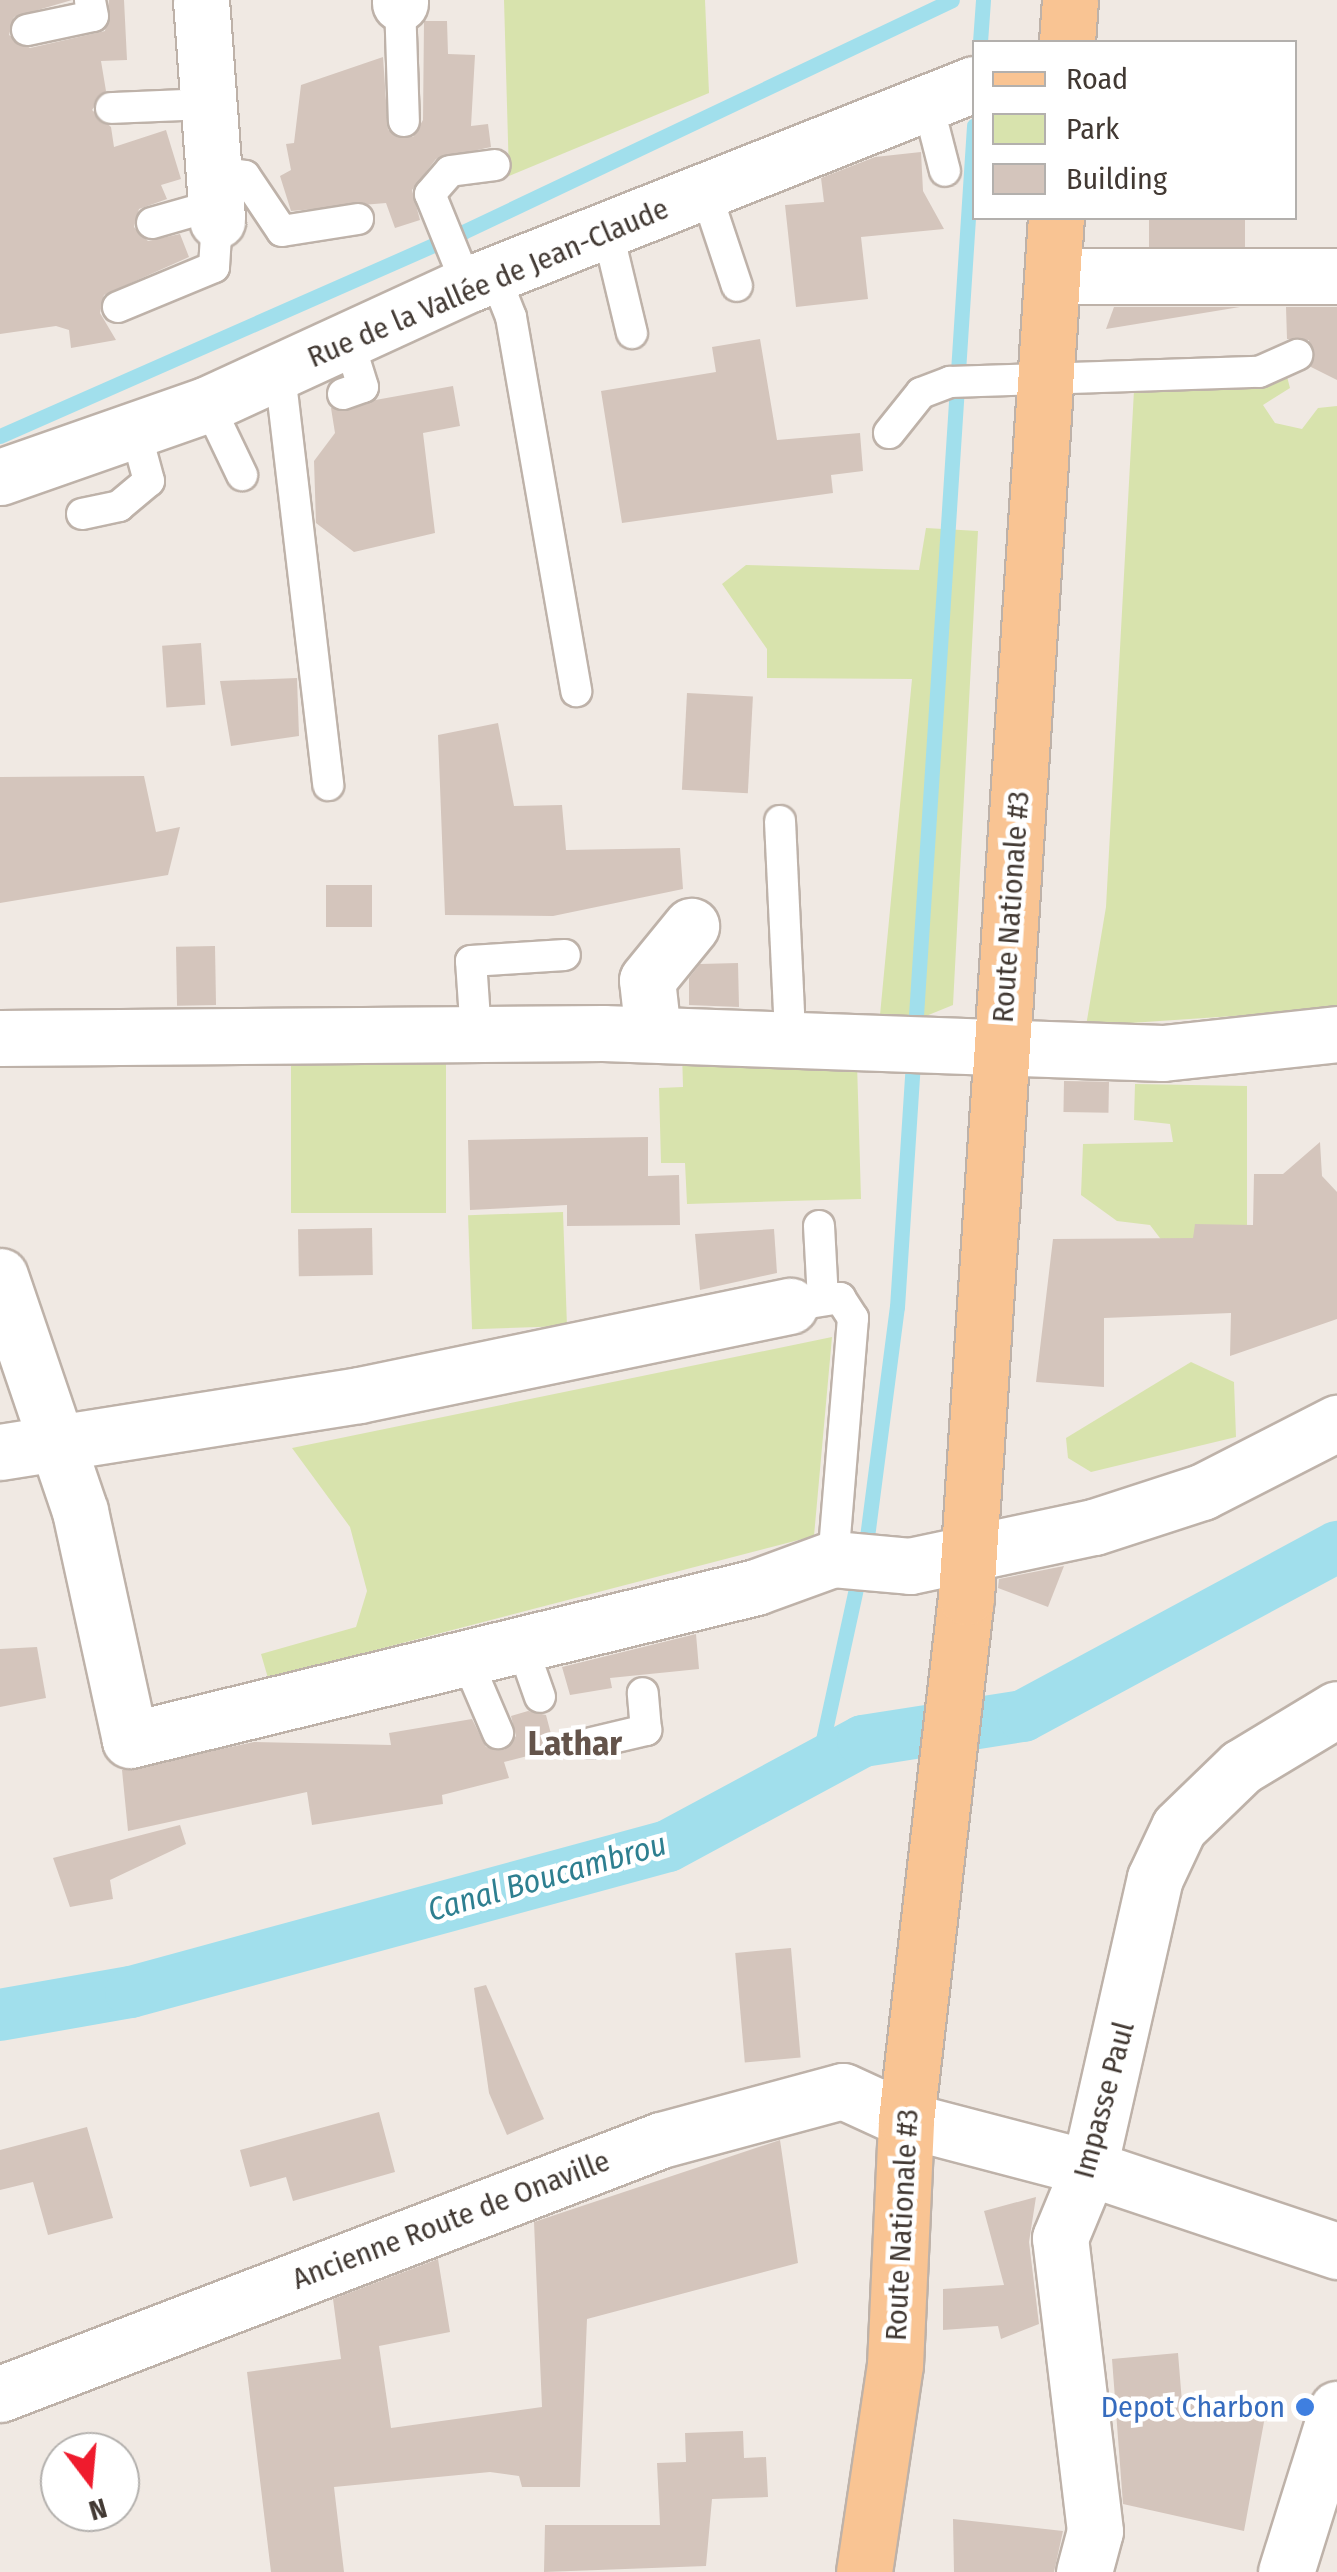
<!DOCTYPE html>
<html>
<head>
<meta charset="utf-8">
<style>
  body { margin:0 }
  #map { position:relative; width:1337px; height:2572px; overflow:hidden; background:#f0e9e3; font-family:"Fira Sans Condensed",sans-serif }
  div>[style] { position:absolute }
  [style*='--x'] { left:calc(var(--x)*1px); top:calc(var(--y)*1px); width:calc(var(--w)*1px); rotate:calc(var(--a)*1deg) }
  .green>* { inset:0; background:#d8e3ad; transform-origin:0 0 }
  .stream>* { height:15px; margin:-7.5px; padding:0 7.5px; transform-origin:7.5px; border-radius:7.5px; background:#a1dfec }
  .canal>* { height:52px; margin:-26px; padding:0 26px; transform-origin:26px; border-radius:26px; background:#a1dfec }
  .building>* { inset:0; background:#d4c5bc; transform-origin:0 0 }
  .roads { filter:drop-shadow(2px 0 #beb2a9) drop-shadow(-2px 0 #beb2a9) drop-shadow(0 2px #beb2a9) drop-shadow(0 -2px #beb2a9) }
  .lane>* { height:30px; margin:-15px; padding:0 15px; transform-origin:15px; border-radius:15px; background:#fff }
  .street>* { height:55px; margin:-27.5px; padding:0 27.5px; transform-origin:27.5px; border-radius:27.5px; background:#fff }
  .primary>* { height:55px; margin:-27.5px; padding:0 27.5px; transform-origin:27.5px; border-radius:27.5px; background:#f9c493 }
  .dots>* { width:28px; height:28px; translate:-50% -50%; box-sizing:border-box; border:5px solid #fff; border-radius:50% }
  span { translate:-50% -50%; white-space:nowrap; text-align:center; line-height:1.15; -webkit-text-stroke:9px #fff; paint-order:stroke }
  .street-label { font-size:30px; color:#423933 }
  .shop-label { font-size:30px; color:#366cbe }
  .right { translate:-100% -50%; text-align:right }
  .water-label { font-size:32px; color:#2e7f90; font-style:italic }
  .quarter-label { font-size:35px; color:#64544b; font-weight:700 }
  .legend { position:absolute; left:972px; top:40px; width:325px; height:180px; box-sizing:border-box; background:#fff; border:2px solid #b3b0ad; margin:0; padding:12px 18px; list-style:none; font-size:30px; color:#423933 }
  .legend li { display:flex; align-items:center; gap:20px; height:50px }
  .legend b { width:50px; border:2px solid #b3b0ad }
  .north { position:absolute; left:40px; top:2432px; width:100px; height:100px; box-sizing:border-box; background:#fff; border:2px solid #b3b0ad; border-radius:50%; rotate:164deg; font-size:28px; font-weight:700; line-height:40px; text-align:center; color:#423933 }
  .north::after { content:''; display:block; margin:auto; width:35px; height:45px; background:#ef1b2d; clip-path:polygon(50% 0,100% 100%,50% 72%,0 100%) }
</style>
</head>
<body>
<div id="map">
  <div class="green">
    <div style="clip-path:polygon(504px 0,705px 0,709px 93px,509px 176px)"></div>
    <div style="clip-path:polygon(1285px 369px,1290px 388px,1263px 405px,1275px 423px,1302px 429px,1318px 408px,1337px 406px,1337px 1009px,1086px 1026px,1106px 907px,1134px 390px)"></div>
    <div style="clip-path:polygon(926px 528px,978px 531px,953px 1005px,926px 1016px,880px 1015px,912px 679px,767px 678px,767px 649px,722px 584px,746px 565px,919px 570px)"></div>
    <div style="clip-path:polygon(682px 1052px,857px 1063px,861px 1199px,687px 1204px,685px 1163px,661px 1163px,659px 1088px,683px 1087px)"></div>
    <div style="left:291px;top:1056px;width:155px;height:157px"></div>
    <div style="clip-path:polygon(1135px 1084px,1247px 1086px,1247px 1229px,1166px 1246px,1150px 1225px,1117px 1221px,1081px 1195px,1083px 1144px,1173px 1142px,1170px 1124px,1134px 1120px)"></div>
    <div style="left:563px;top:1212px;width:114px;height:95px;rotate:88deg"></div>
    <div style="clip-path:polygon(832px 1337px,814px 1536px,268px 1678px,261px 1654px,356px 1627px,367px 1591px,350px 1527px,292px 1448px)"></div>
    <div style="clip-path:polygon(1191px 1362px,1234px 1382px,1236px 1437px,1091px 1472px,1068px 1458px,1066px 1438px)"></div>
  </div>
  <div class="stream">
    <div style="--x:980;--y:42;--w:42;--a:-85.9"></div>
    <div style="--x:0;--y:436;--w:506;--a:-23.78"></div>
    <div style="--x:463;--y:232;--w:541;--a:-25.38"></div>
    <div style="--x:819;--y:1758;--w:226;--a:-77.7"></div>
    <div style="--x:867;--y:1537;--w:232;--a:-82.6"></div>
    <div style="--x:897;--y:1307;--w:1184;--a:-86.27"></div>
  </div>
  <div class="canal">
    <div style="--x:0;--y:2015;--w:133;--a:-10"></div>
    <div style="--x:131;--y:1992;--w:556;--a:-15.21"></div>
    <div style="--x:668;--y:1846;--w:221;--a:-28.3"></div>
    <div style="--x:863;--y:1741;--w:162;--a:-8.9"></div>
    <div style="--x:1023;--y:1716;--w:357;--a:-28.3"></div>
  </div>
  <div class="building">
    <div style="clip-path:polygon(0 0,72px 0,14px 17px,9px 35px,30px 48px,105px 31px,109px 0,124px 0,127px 60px,101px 61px,106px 91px,92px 110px,111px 127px,114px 147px,166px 130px,181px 179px,161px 185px,167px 199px,139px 209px,134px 227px,148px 241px,180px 234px,189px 257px,104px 295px,100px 313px,116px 340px,71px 348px,69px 330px,56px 326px,0 334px)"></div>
    <div style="clip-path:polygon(424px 21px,447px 21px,448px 54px,475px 55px,471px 126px,488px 124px,491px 147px,436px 159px,412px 190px,420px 220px,395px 228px,386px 203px,291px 211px,280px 176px,291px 170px,286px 144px,294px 143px,301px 85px,383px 57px,388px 130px,413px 137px,423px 120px)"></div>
    <div style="clip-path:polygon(921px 152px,923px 191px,944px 229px,861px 237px,868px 299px,796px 307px,785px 205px,824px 202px,821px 178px,875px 157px)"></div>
    <div style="left:1149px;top:218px;width:96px;height:29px"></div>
    <div style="clip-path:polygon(1114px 307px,1240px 307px,1106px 329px)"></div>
    <div style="clip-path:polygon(1286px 307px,1337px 307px,1337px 380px,1311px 367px,1309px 340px,1287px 339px)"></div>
    <div style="clip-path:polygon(760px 339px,777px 440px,860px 433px,863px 471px,831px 475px,833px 493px,622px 523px,601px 391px,716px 372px,712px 347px)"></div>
    <div style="clip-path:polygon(453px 386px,460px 426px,423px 433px,435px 533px,354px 552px,316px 523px,314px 461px,335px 433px,331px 408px)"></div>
    <div style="left:201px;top:643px;width:62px;height:39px;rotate:86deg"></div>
    <div style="clip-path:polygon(297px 678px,299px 736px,231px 746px,220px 681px)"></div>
    <div style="left:687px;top:693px;width:66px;height:97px;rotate:3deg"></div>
    <div style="clip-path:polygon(498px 723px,514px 806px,562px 805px,566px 850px,680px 848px,683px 889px,553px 916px,445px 915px,438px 735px)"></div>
    <div style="clip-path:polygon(144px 776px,156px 832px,180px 827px,168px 875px,0 903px,0 777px)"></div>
    <div style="left:326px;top:885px;width:46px;height:42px"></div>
    <div style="left:215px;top:946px;width:59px;height:39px;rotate:89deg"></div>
    <div style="clip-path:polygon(738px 963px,739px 1007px,689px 1005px,689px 978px,700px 964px)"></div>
    <div style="left:1064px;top:1081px;width:45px;height:31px;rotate:1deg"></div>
    <div style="clip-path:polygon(648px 1137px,648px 1176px,679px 1175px,680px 1225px,567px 1226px,567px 1205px,470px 1210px,468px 1140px)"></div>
    <div style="clip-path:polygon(1320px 1142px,1322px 1176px,1337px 1192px,1337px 1319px,1230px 1356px,1231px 1313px,1104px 1318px,1104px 1387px,1036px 1382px,1053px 1239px,1193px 1238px,1195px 1224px,1253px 1225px,1254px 1174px,1283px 1174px)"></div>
    <div style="left:372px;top:1228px;width:47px;height:74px;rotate:89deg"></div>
    <div style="clip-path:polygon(774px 1229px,777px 1273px,700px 1290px,695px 1234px)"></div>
    <div style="clip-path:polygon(1064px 1566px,1048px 1607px,998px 1588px,999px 1579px)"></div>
    <div style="clip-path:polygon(696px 1634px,699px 1669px,610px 1678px,612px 1688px,570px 1695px,562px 1667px)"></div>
    <div style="clip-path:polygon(37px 1647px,46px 1698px,0 1707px,0 1649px)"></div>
    <div style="clip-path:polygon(528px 1711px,546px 1715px,555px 1749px,504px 1762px,509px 1778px,442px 1795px,443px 1804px,312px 1825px,307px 1792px,128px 1831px,122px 1770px,254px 1742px,391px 1745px,389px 1733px,472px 1719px,486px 1747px,504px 1750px,516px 1736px,511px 1716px)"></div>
    <div style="clip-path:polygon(180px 1825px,186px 1844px,110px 1880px,113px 1899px,70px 1907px,53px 1858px)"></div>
    <div style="left:791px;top:1948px;width:110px;height:56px;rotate:85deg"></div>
    <div style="clip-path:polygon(486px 1985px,544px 2119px,507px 2135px,489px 2093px,474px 1988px)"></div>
    <div style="clip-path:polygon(379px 2112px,395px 2172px,293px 2201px,286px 2177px,250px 2187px,240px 2150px)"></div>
    <div style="clip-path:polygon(87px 2127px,113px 2218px,48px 2235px,33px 2182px,0 2190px,0 2150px)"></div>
    <div style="clip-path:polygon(780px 2140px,798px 2263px,587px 2319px,580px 2487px,522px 2487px,519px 2476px,490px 2472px,334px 2487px,344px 2572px,271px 2572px,247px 2372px,341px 2359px,333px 2299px,438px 2259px,450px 2332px,379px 2346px,391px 2428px,542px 2407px,534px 2222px)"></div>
    <div style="clip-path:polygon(1036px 2197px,1029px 2242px,1039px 2324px,1001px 2339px,998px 2326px,943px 2330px,943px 2289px,1004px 2285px,984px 2211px)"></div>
    <div style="clip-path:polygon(1178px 2353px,1182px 2402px,1266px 2411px,1244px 2531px,1123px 2504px,1112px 2359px)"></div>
    <div style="clip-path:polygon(743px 2431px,744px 2458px,766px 2457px,768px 2497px,712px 2499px,706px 2566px,544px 2572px,545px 2525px,660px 2525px,657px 2463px,686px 2462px,685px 2433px)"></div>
    <div style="clip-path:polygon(953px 2519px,1063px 2531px,1054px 2572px,954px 2572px)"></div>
  </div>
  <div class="roads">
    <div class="lane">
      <div style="--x:400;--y:3;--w:118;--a:88.1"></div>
      <div style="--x:27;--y:30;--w:67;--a:-12"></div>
      <div style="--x:93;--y:16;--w:16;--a:-101"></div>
      <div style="--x:927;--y:101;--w:72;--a:75.6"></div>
      <div style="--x:111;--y:108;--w:94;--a:-2.4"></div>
      <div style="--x:210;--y:171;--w:35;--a:8"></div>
      <div style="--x:245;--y:176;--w:66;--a:56.1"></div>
      <div style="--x:282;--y:231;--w:77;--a:-9"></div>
      <div style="--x:705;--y:190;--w:101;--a:71.6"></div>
      <div style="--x:152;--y:223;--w:66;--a:-15.9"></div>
      <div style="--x:607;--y:229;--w:107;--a:76.5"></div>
      <div style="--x:494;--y:274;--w:46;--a:68.4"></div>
      <div style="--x:511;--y:317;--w:380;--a:80.1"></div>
      <div style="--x:467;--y:285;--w:98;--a:-112.1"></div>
      <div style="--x:430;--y:194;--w:30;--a:-49"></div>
      <div style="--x:450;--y:171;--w:45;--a:-7.6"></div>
      <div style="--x:118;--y:307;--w:104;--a:-22.6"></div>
      <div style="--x:214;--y:267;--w:47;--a:-86.3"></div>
      <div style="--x:280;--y:374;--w:414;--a:83.3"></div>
      <div style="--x:343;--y:394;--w:21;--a:-19"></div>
      <div style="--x:363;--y:387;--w:47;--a:-107.3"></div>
      <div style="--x:208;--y:404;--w:79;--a:64.4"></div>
      <div style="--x:889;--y:433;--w:51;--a:-51.3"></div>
      <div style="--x:921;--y:393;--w:31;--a:-21"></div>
      <div style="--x:950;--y:382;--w:309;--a:-1.9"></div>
      <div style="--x:1259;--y:372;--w:42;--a:-24.1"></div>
      <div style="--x:82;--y:514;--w:38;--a:-12"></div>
      <div style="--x:119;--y:506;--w:39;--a:-40"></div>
      <div style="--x:149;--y:481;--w:54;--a:-105.1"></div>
      <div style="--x:780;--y:821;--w:216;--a:87.3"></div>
      <div style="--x:476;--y:1034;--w:73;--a:-93.9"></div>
      <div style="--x:471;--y:961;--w:94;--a:-3.7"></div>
      <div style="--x:819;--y:1226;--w:74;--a:86.9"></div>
      <div style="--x:790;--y:1306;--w:51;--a:-9.1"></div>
      <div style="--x:840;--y:1298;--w:24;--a:57"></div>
      <div style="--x:853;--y:1318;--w:242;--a:94.7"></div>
      <div style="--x:521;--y:1643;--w:57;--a:70.6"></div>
      <div style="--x:465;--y:1656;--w:84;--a:66.8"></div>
      <div style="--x:591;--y:1743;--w:57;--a:-13.3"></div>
      <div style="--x:646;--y:1730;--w:37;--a:-95"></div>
    </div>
    <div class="street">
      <div style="--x:201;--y:0;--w:221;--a:85.8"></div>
      <div style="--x:400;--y:0;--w:3;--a:90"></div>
      <div style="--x:1053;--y:276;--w:284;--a:0"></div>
      <div style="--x:0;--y:477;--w:220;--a:-19.3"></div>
      <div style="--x:208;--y:404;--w:285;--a:-24.7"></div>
      <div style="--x:467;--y:285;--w:545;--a:-21.63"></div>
      <div style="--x:653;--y:1034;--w:54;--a:-96.3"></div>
      <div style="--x:647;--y:980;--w:70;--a:-50.8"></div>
      <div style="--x:0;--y:1038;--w:603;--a:-0.48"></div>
      <div style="--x:603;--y:1033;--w:560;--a:2.05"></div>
      <div style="--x:1163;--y:1053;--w:175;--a:-6.2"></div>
      <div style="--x:0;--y:1276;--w:248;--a:71.2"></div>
      <div style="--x:80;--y:1511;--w:234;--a:77.7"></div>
      <div style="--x:130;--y:1740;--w:644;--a:-13.73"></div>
      <div style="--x:756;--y:1587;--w:82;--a:-20"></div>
      <div style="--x:833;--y:1559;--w:77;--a:5.2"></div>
      <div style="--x:910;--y:1566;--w:188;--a:-12"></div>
      <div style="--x:1094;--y:1527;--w:114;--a:-18"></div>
      <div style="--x:1202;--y:1492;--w:152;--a:-27.1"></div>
      <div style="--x:0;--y:1452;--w:363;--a:-9"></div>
      <div style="--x:359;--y:1395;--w:440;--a:-11.7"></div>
      <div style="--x:0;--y:2394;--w:708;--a:-21.02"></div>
      <div style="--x:661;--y:2140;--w:188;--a:-15.1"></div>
      <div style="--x:843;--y:2091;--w:69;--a:24.7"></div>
      <div style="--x:906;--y:2120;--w:189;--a:14.7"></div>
      <div style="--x:1089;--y:2168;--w:262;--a:18.5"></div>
      <div style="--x:1084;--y:2572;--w:42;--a:-75"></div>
      <div style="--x:1095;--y:2531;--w:295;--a:-96.8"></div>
      <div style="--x:1060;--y:2238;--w:76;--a:-67.5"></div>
      <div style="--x:1089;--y:2168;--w:297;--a:-77.2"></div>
      <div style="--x:1155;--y:1878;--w:56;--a:-64.8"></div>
      <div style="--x:1179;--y:1827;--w:86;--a:-44.1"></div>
      <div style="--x:1241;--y:1767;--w:112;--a:-31.1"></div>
      <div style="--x:1286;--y:2572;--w:171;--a:-72.6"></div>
    </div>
    <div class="primary">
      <div style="--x:1067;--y:42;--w:42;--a:-85.9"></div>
      <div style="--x:864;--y:2572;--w:209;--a:-81.5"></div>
      <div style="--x:895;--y:2365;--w:245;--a:-87.4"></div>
      <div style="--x:906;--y:2120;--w:526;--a:-83.46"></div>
      <div style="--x:966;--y:1597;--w:1382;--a:-86.27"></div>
    </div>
  </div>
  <div class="dots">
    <div style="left:1305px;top:2407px;background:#3f7fe0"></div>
  </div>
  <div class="street-label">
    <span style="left:488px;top:283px;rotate:-23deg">Rue de la Vallée de Jean-Claude</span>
    <span style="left:1011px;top:907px;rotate:-86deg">Route Nationale #3</span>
    <span style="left:1104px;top:2100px;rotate:-75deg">Impasse Paul</span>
    <span style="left:451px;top:2220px;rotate:-21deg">Ancienne Route de Onaville</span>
    <span style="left:902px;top:2225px;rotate:-87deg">Route Nationale #3</span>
  </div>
  <div class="shop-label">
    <span class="right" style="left:1285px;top:2407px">Depot Charbon</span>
  </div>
  <div class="water-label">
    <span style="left:547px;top:1877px;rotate:-16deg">Canal Boucambrou</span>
  </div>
  <div class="quarter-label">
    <span style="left:575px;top:1743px">Lathar</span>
  </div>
  <ul class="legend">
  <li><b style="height:12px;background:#f9c493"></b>Road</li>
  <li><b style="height:28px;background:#d8e3ad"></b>Park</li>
  <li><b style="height:28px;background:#d4c5bc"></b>Building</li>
  </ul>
  <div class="north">N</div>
</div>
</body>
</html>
